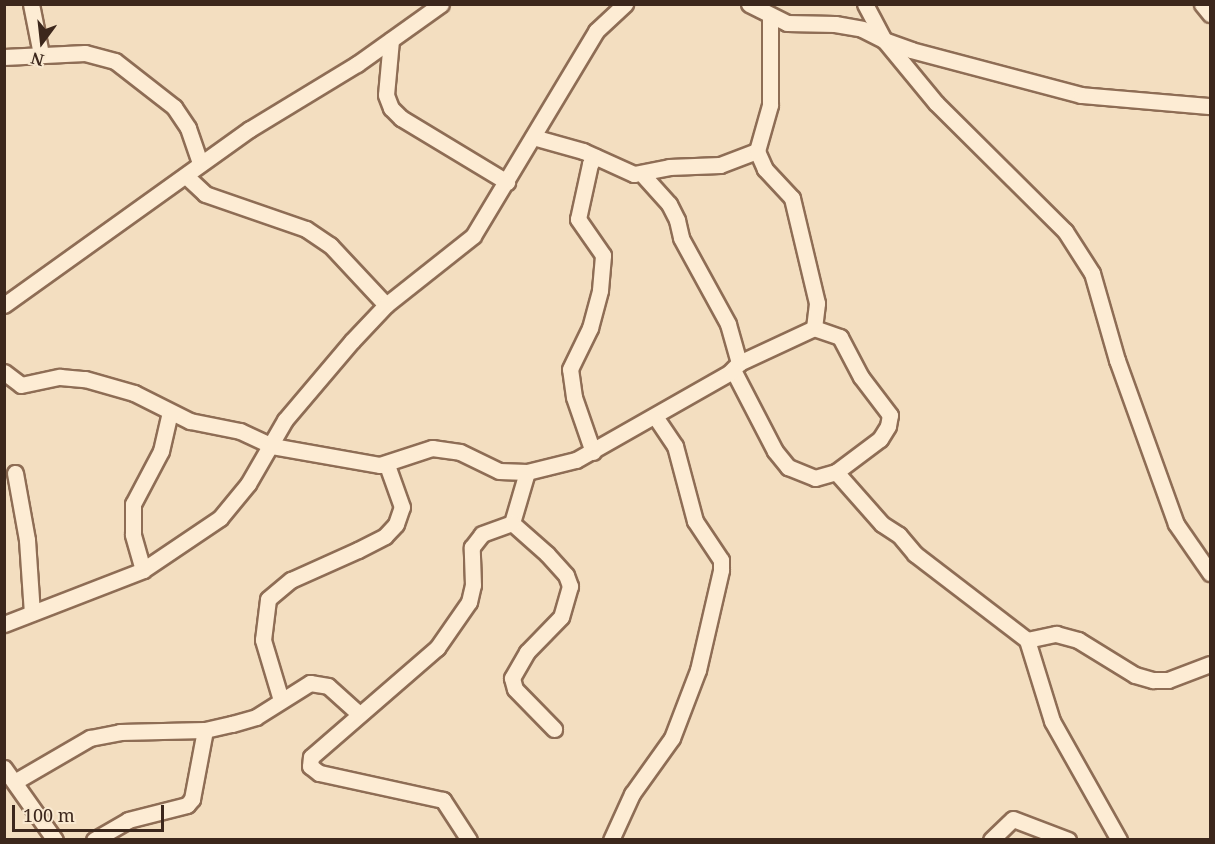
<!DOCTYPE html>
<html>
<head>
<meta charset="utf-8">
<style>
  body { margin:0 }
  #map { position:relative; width:1215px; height:844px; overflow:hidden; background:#f3dec0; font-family:"Noto Serif",serif }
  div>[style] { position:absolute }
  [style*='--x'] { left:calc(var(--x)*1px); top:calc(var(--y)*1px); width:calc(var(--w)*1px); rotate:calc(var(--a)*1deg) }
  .roads { filter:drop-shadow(2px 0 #8e6d55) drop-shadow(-2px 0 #8e6d55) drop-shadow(0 2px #8e6d55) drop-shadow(0 -2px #8e6d55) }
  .minor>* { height:15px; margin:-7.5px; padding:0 7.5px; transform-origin:7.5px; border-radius:7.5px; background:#fdecd4 }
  span { translate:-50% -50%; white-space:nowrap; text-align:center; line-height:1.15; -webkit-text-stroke:4.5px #f9e9d0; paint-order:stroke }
  .frame { position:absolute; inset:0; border:6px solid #3c271c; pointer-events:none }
  .north { position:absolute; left:12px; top:12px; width:60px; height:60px; -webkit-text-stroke:4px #f9e9d0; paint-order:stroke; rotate:195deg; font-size:16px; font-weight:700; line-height:24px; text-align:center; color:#3c271c }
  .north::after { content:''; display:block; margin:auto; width:21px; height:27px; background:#3c271c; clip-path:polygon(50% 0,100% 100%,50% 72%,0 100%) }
  .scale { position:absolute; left:12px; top:805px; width:152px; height:27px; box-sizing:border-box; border:3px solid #3c271c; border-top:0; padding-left:8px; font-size:18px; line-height:21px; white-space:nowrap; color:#3c271c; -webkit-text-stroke:4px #f9e9d0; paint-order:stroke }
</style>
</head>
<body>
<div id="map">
  <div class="roads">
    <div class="minor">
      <div style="--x:31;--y:4;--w:51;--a:78.7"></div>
      <div style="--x:749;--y:4;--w:42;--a:26.6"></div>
      <div style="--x:787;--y:23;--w:48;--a:1.2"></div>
      <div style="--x:835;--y:24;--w:27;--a:10"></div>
      <div style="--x:862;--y:29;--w:25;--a:27"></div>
      <div style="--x:884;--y:40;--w:82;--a:50.5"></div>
      <div style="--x:936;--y:103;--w:182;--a:44.8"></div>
      <div style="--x:1065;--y:231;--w:50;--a:57.3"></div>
      <div style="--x:1092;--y:273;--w:91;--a:74"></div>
      <div style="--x:1117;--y:360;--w:174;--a:70.2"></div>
      <div style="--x:1176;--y:524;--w:60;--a:55.2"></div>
      <div style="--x:865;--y:4;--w:41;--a:62.2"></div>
      <div style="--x:884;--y:40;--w:29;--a:20"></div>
      <div style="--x:911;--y:50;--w:176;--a:14.8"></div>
      <div style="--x:1081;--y:95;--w:129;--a:4.9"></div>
      <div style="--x:1202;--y:4;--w:13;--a:51"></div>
      <div style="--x:391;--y:40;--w:55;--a:95.2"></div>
      <div style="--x:386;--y:95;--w:14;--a:69"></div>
      <div style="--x:391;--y:108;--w:14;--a:45"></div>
      <div style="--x:401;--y:118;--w:124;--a:31.1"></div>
      <div style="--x:4;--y:57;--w:81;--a:-2.8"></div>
      <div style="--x:85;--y:53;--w:31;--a:15"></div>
      <div style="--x:115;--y:61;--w:75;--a:37.9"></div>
      <div style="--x:174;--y:107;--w:25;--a:56"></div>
      <div style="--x:188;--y:128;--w:37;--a:71"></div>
      <div style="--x:533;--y:137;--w:52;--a:15.6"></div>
      <div style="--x:583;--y:151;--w:56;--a:24.3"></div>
      <div style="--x:634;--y:174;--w:36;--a:-11"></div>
      <div style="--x:669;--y:167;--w:51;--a:-2.2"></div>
      <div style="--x:720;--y:165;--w:40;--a:-21"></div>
      <div style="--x:642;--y:174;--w:40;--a:48"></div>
      <div style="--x:669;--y:204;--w:18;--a:63"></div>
      <div style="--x:677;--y:220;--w:18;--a:77"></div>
      <div style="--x:681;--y:238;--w:98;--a:61.3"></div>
      <div style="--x:728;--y:324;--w:41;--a:74.2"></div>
      <div style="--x:186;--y:176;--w:26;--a:43"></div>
      <div style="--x:205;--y:194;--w:107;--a:19.1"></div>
      <div style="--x:306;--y:229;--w:29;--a:34"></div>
      <div style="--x:330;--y:245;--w:82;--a:47"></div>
      <div style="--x:4;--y:305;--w:302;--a:-35.6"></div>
      <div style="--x:250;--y:129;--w:125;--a:-31.3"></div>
      <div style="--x:357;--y:64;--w:103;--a:-35.5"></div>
      <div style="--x:733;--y:370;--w:91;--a:62.6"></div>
      <div style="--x:775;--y:451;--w:21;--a:51"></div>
      <div style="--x:788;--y:467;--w:29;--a:22"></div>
      <div style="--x:815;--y:478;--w:22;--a:-16"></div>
      <div style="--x:836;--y:472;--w:55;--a:-36.9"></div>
      <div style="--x:880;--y:439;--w:15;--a:-58"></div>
      <div style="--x:888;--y:426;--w:11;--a:-80"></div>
      <div style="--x:890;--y:415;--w:48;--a:-127.3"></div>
      <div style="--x:861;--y:377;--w:45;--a:-117.7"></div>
      <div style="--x:840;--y:337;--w:28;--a:-161"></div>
      <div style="--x:4;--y:372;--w:21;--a:37"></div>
      <div style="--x:21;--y:385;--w:40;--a:-12"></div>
      <div style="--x:60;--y:377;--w:25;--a:5"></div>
      <div style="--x:85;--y:379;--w:51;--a:15.9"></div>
      <div style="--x:134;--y:393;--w:63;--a:26.6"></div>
      <div style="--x:190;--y:421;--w:51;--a:11.3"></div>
      <div style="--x:240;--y:431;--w:35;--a:25"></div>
      <div style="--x:272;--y:446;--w:110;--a:10"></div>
      <div style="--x:380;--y:465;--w:55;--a:-18.1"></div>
      <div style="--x:432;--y:448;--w:28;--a:8"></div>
      <div style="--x:460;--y:452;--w:43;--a:26"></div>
      <div style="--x:499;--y:471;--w:28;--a:2"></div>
      <div style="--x:527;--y:472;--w:50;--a:-13.8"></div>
      <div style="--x:576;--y:460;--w:176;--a:-29.6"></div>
      <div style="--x:729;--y:373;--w:14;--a:-45"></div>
      <div style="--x:739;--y:363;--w:83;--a:-25"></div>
      <div style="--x:814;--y:328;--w:25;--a:-83"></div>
      <div style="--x:817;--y:303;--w:108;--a:-103.4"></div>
      <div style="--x:792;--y:198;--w:40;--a:-133"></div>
      <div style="--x:765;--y:169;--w:20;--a:-114"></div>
      <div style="--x:757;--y:151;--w:48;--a:-74.2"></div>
      <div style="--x:770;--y:105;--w:88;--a:-90"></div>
      <div style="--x:593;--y:452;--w:58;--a:-109.1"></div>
      <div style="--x:574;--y:397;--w:28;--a:-98"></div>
      <div style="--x:570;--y:369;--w:46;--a:-64"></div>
      <div style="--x:590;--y:328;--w:39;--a:-75"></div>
      <div style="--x:600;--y:290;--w:35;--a:-85"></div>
      <div style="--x:603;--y:255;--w:44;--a:-124.8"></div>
      <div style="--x:578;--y:219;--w:56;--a:-77.7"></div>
      <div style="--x:590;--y:164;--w:9;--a:-54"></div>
      <div style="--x:836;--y:472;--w:69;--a:48.5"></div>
      <div style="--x:882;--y:524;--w:20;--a:33"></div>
      <div style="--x:899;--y:535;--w:25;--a:50"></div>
      <div style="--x:915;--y:554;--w:141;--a:37.5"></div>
      <div style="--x:1027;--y:640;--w:85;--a:72.8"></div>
      <div style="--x:1052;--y:721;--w:137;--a:60.6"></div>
      <div style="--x:15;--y:473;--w:68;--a:79.8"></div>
      <div style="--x:27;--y:540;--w:73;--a:86.1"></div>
      <div style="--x:512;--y:523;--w:47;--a:41.5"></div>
      <div style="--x:547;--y:554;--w:28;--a:48"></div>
      <div style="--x:566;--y:575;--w:12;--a:70"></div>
      <div style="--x:570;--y:586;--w:32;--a:106"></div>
      <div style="--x:561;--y:617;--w:49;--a:134.2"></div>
      <div style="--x:527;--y:652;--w:30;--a:120"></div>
      <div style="--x:512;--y:678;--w:11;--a:75"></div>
      <div style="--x:515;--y:689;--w:56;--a:45.7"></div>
      <div style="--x:512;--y:523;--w:53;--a:-73.6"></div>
      <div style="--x:143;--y:570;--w:37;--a:-106"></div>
      <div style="--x:133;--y:534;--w:30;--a:-90"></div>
      <div style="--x:133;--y:504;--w:60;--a:-62.2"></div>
      <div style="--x:161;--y:451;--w:40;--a:-77"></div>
      <div style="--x:4;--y:624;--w:149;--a:-21.2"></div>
      <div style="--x:143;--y:570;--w:93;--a:-34"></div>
      <div style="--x:220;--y:518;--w:44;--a:-50.5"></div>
      <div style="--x:248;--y:484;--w:74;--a:-60"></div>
      <div style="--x:285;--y:420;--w:104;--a:-49.7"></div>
      <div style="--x:352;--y:341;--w:50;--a:-46.6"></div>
      <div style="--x:386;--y:305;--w:111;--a:-38.4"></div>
      <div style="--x:473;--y:236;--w:239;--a:-59"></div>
      <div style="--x:596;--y:31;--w:40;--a:-43"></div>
      <div style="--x:1027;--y:640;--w:30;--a:-12"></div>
      <div style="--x:1056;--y:634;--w:23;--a:15"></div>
      <div style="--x:1078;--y:640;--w:67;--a:31.6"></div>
      <div style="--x:1135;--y:675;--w:19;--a:16"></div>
      <div style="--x:1153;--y:680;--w:15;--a:0"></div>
      <div style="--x:1168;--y:680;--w:45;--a:-20.9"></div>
      <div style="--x:281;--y:700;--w:63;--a:-106.7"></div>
      <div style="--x:263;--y:640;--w:41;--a:-83"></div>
      <div style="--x:268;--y:599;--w:30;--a:-40"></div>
      <div style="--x:291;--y:580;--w:73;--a:-24.1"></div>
      <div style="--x:358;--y:550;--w:30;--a:-27"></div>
      <div style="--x:385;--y:536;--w:16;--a:-47"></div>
      <div style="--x:396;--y:524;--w:18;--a:-71"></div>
      <div style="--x:402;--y:507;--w:45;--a:-109.7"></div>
      <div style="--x:4;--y:768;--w:88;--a:54.7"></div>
      <div style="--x:16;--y:781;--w:86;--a:-30.2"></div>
      <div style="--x:90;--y:738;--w:31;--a:-11"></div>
      <div style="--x:120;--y:732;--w:85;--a:-1.3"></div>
      <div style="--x:205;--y:730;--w:28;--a:-13"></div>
      <div style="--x:232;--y:724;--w:25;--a:-16"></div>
      <div style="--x:256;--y:717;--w:64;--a:-32.2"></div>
      <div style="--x:310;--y:683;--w:18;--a:9"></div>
      <div style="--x:328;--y:686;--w:40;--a:42"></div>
      <div style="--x:94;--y:840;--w:39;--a:-30"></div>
      <div style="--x:128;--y:820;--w:61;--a:-14.3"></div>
      <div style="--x:187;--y:805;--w:8;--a:-50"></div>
      <div style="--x:192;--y:799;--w:70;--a:-79.3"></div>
      <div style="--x:469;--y:840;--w:48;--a:-123"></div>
      <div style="--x:443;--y:800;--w:127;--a:-167.7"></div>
      <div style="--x:319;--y:773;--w:11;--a:-142"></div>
      <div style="--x:310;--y:766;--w:9;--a:-84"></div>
      <div style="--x:311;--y:757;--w:167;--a:-40.9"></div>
      <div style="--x:437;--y:648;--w:56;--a:-55.2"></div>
      <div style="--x:469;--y:602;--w:17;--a:-77"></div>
      <div style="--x:473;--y:585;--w:38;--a:-92"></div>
      <div style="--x:472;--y:547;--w:16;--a:-52"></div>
      <div style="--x:482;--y:534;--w:32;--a:-20"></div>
      <div style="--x:611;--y:840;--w:51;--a:-65.5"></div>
      <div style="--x:632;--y:794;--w:69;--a:-54.5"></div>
      <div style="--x:672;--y:738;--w:73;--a:-69.1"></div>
      <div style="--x:698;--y:670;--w:103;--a:-77"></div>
      <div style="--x:721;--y:570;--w:10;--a:-90"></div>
      <div style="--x:721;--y:560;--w:47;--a:-123.7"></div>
      <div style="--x:695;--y:521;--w:78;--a:-104.9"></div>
      <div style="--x:675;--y:446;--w:36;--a:-124"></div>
      <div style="--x:991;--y:840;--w:30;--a:-44"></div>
      <div style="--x:1013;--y:819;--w:59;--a:20.9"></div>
    </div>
  </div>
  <div class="frame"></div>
  <div class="north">N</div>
  <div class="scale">100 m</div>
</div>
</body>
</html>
